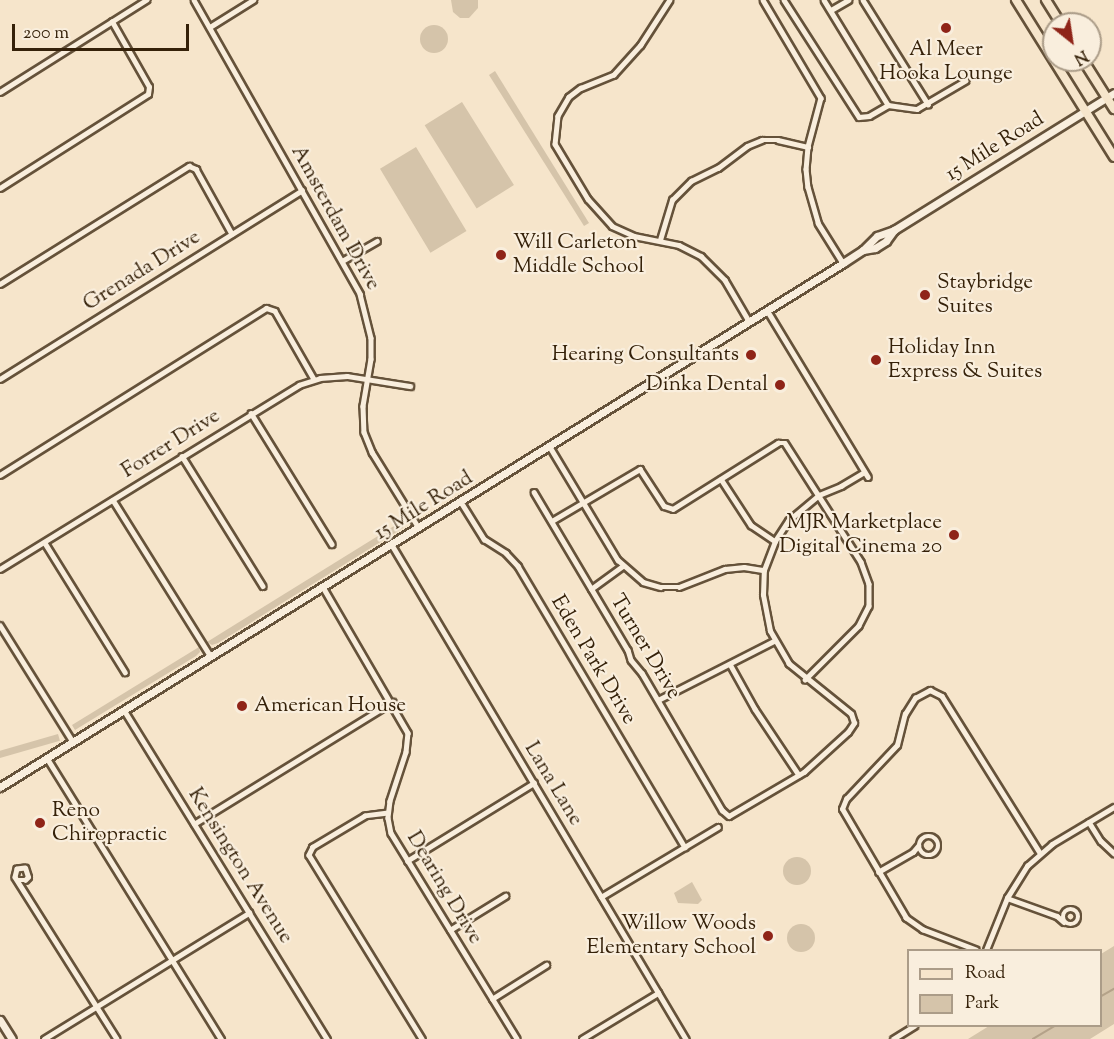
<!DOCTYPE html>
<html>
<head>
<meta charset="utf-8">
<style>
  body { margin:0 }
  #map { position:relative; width:1114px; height:1039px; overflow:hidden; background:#f6e5cb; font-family:"Sorts Mill Goudy",serif }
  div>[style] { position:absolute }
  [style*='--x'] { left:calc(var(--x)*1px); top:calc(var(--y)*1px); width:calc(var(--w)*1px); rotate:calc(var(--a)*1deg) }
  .green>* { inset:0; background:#d5c4aa; transform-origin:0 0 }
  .round { border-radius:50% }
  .stream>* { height:1.5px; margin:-0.75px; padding:0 0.75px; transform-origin:0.75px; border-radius:0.75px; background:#b4a289 }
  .roads { filter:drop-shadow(2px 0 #65523a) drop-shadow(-2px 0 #65523a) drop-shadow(0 2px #65523a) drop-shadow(0 -2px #65523a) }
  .street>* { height:4.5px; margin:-2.25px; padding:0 2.25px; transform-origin:2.25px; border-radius:2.25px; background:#f9eedd }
  .street>.ring { margin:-2.25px; padding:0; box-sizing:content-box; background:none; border:4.5px solid #f9eedd; border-radius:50% }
  .secondary>* { height:7px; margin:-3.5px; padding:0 3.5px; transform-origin:3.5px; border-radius:3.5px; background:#f9eedd }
  .primary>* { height:8px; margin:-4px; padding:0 4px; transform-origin:4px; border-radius:4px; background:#f6e5cb }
  .dots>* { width:16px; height:16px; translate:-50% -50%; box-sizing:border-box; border:3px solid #f9eedd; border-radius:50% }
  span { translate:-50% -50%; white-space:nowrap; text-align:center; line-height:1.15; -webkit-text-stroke:4.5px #f9eedd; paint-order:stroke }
  .poi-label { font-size:21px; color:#352109 }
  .left { translate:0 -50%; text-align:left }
  .right { translate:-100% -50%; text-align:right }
  .street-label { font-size:21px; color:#352109 }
  .legend { position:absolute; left:907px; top:949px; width:195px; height:78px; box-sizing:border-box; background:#f9eedd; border:2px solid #ab9c88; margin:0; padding:8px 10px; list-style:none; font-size:18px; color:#352109 }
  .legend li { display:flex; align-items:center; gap:12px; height:30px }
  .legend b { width:30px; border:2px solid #ab9c88 }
  .north { position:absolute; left:1042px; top:12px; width:60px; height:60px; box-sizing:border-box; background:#f9eedd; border:2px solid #ab9c88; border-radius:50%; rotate:150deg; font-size:16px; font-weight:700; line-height:24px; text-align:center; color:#352109 }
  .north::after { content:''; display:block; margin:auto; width:21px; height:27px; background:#8f2418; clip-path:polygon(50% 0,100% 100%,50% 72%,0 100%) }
  .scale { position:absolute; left:12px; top:24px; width:177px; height:27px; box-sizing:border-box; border:3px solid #352109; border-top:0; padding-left:8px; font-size:18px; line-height:21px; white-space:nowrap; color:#352109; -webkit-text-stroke:4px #f9eedd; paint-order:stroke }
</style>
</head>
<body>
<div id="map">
  <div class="green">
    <div style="clip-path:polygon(451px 0,478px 0,478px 8px,469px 18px,460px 18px,453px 12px)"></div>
    <div class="round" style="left:420px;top:25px;width:28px;height:28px"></div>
    <div style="clip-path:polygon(495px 71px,589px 223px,584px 226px,489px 75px)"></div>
    <div style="left:462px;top:102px;width:98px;height:44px;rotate:58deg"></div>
    <div style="left:416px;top:147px;width:98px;height:42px;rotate:59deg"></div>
    <div style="clip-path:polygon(407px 518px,403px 528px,218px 643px,212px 645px,207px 642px)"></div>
    <div style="clip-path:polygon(199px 647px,200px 652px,196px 656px,75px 730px,72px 725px)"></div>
    <div style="left:58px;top:734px;width:7px;height:68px;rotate:74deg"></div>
    <div class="round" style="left:783px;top:857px;width:28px;height:28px"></div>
    <div style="clip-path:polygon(692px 882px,702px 900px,698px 904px,678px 903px,674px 893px)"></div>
    <div class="round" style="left:787px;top:924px;width:28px;height:28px"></div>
    <div style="clip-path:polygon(1114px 946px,1114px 1024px,1090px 1039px,968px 1039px,989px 1026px,1100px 1026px,1101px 954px)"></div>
  </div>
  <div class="stream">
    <div style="--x:1100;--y:997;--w:16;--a:-30"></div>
    <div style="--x:1033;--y:1039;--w:26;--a:-31"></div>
  </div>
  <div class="roads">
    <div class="street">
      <div style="--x:194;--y:0;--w:338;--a:60.5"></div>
      <div style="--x:360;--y:294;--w:45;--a:76"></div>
      <div style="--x:371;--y:338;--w:21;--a:90"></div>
      <div style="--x:371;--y:359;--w:48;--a:99.7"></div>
      <div style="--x:363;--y:406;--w:26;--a:88"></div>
      <div style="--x:364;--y:432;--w:22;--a:68"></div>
      <div style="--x:372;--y:452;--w:89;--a:58.3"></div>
      <div style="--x:670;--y:0;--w:54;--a:122.8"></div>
      <div style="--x:641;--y:45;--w:40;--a:132"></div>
      <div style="--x:614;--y:75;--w:35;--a:158"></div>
      <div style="--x:581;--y:88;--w:15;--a:143"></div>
      <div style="--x:569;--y:97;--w:22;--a:120"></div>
      <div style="--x:558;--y:116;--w:28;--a:96"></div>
      <div style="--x:555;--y:144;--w:64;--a:59"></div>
      <div style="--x:588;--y:199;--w:36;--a:48"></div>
      <div style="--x:612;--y:226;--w:24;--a:24"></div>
      <div style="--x:634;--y:236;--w:46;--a:11.3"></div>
      <div style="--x:679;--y:245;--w:25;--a:27"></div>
      <div style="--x:701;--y:256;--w:34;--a:45"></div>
      <div style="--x:725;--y:280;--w:48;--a:59.7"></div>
      <div style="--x:763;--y:0;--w:114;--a:59.4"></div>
      <div style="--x:821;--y:98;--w:51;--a:104.9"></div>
      <div style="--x:808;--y:147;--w:22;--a:95"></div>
      <div style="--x:806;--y:169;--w:18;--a:84"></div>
      <div style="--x:808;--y:187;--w:37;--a:74"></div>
      <div style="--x:818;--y:223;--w:47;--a:58"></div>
      <div style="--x:784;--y:0;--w:139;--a:57.3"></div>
      <div style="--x:859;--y:117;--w:10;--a:-6"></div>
      <div style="--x:869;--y:116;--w:22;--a:-30"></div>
      <div style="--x:888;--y:105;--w:29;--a:8"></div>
      <div style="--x:917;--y:109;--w:56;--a:-30.3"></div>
      <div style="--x:824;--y:0;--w:123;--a:58.6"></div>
      <div style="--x:863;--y:0;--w:123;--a:58"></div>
      <div style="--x:831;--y:10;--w:20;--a:-30"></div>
      <div style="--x:210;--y:27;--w:51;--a:-32.1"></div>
      <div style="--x:0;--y:92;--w:173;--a:-32.2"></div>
      <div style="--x:0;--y:188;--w:175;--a:-32.4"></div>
      <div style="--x:148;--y:94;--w:7;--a:-82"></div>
      <div style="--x:149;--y:87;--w:75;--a:-119.6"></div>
      <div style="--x:660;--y:240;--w:42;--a:-73.3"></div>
      <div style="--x:672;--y:200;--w:27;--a:-45"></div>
      <div style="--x:691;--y:181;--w:30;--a:-26"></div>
      <div style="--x:718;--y:168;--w:36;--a:-37"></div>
      <div style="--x:747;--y:146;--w:16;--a:-22"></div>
      <div style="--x:762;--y:140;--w:16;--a:0"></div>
      <div style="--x:778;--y:140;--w:31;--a:13"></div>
      <div style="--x:342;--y:261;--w:40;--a:-29.7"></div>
      <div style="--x:0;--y:284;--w:223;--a:-32"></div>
      <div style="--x:189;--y:166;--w:8;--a:23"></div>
      <div style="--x:196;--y:169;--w:74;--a:61"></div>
      <div style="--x:767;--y:310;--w:195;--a:58.8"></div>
      <div style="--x:0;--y:379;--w:356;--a:-32"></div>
      <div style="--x:251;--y:413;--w:154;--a:58.3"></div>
      <div style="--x:550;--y:447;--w:132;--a:59"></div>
      <div style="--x:618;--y:560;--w:33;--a:41"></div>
      <div style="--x:643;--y:582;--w:18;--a:16"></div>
      <div style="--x:660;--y:587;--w:19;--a:0"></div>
      <div style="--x:679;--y:587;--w:49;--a:-21.4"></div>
      <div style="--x:725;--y:569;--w:19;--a:-6"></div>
      <div style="--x:744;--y:567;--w:20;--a:9"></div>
      <div style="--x:182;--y:456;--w:153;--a:58.1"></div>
      <div style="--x:0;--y:475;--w:314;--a:-32.1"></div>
      <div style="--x:266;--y:308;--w:9;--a:18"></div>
      <div style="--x:275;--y:311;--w:78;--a:60.2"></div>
      <div style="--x:721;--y:479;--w:55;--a:56.9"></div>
      <div style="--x:751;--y:525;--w:29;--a:34"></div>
      <div style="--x:534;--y:492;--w:184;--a:59.3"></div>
      <div style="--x:628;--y:650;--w:10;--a:73"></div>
      <div style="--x:631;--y:660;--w:17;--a:50"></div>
      <div style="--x:642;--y:673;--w:159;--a:59.7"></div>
      <div style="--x:722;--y:810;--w:9;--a:41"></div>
      <div style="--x:729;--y:816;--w:87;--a:-30.4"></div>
      <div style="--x:804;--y:772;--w:59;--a:-42.3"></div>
      <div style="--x:848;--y:732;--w:11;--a:-56"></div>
      <div style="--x:854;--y:723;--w:9;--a:-108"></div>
      <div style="--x:851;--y:714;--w:80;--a:-141.1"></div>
      <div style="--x:789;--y:664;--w:38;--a:-120"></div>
      <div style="--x:770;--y:631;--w:37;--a:-101"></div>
      <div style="--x:763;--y:595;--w:25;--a:-88"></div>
      <div style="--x:764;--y:570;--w:31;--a:-69"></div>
      <div style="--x:775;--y:541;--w:24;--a:-57"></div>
      <div style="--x:788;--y:521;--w:40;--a:-40"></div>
      <div style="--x:819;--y:495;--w:24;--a:-22"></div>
      <div style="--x:841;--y:486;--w:27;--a:-31"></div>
      <div style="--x:113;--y:500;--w:185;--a:58"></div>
      <div style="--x:461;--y:502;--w:44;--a:58.1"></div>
      <div style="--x:484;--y:539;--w:26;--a:32"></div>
      <div style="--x:506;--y:553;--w:18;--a:47"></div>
      <div style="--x:518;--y:566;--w:327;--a:59.3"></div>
      <div style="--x:552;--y:521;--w:102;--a:-30.6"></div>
      <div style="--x:640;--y:469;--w:44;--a:57"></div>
      <div style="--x:664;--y:506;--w:9;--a:18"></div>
      <div style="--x:673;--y:509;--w:124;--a:-32.2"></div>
      <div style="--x:778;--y:443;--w:7;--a:0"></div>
      <div style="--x:785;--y:443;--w:141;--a:57.4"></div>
      <div style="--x:861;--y:562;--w:23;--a:70"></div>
      <div style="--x:869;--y:584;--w:22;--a:90"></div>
      <div style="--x:869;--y:606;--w:22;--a:117"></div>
      <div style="--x:859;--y:626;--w:76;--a:135"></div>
      <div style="--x:45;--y:543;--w:152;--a:58.2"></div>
      <div style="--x:392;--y:545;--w:575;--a:59.24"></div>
      <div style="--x:0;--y:569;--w:351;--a:-31.6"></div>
      <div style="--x:299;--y:385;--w:22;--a:-18"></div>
      <div style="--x:320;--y:378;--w:27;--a:-4"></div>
      <div style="--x:347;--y:376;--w:64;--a:9"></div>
      <div style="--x:323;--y:587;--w:169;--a:59.8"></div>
      <div style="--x:408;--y:733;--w:19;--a:96"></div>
      <div style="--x:406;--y:752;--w:52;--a:108.1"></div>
      <div style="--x:390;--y:801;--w:17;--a:97"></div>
      <div style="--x:388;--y:818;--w:15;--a:79"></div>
      <div style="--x:391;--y:833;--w:241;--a:58.5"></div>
      <div style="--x:591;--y:589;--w:39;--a:-36"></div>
      <div style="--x:0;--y:625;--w:138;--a:58"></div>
      <div style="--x:730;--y:664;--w:51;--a:60.9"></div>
      <div style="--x:755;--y:709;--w:79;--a:56.3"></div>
      <div style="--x:658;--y:700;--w:130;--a:-27"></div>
      <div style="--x:124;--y:710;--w:387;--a:58.3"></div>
      <div style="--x:47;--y:758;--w:331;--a:58.2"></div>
      <div style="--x:388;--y:813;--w:23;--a:173"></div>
      <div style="--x:365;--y:816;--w:61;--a:149.2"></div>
      <div style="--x:313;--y:847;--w:9;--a:117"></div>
      <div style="--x:309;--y:855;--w:216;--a:58.4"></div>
      <div style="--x:1089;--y:822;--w:22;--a:58"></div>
      <div style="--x:1101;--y:841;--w:18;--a:43"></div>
      <div style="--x:194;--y:824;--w:233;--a:-31.6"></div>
      <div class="ring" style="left:919px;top:836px;width:15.5px;height:15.5px"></div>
      <div style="--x:407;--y:861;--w:149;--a:-31.6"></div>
      <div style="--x:878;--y:872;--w:40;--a:-29.7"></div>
      <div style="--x:913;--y:852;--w:8;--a:-50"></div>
      <div style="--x:18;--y:880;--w:7;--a:0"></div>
      <div style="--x:25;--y:880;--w:4;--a:-45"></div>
      <div style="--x:28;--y:877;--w:9;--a:-108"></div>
      <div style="--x:25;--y:868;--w:8;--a:173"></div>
      <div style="--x:17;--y:869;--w:8;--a:104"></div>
      <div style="--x:15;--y:877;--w:191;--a:57.8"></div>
      <div style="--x:601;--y:897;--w:136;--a:-30.9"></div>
      <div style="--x:1007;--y:898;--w:53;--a:19.8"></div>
      <div style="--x:1057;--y:916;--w:9;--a:41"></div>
      <div class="ring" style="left:1063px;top:909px;width:11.5px;height:11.5px"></div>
      <div style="--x:450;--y:930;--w:65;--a:-31.7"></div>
      <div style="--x:976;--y:950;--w:57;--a:-159.3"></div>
      <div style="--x:923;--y:930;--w:21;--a:-145"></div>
      <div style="--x:906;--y:918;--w:126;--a:-120.4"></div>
      <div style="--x:842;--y:809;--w:11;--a:-68"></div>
      <div style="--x:846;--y:799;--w:74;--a:-46.6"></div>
      <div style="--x:897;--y:745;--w:32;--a:-76"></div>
      <div style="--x:905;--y:714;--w:19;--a:-58"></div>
      <div style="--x:915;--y:698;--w:17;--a:-28"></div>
      <div style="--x:930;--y:690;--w:13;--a:27"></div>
      <div style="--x:942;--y:696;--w:185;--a:58"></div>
      <div style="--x:986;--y:950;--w:56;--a:-68"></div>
      <div style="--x:1007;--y:898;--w:38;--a:-58"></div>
      <div style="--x:1027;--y:866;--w:33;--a:-41"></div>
      <div style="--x:1052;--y:844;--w:72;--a:-30.8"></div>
      <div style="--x:492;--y:999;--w:64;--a:-32.2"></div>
      <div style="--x:44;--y:1039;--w:241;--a:-31.6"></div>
      <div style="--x:582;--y:1039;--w:89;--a:-31.2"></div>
      <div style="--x:893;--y:1039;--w:25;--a:-32"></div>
    </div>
    <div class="secondary">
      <div style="--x:863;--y:250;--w:12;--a:-9"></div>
      <div style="--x:875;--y:248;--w:13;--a:-32"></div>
      <div style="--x:886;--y:241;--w:14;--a:-54"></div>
      <div style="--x:894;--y:230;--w:259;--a:-31.9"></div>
      <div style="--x:0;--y:787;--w:993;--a:-31.86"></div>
      <div style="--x:843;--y:263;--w:24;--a:-33"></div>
      <div style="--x:863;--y:250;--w:20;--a:-45"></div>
      <div style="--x:877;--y:236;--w:18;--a:-19"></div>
      <div style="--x:0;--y:1020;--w:22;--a:58"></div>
    </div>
    <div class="primary">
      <div style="--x:1016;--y:0;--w:185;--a:58"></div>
      <div style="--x:1046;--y:0;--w:28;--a:58"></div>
      <div style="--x:1083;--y:60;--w:58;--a:57.7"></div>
    </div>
  </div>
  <div class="dots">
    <div style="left:946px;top:28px;background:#8f2418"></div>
    <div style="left:501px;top:255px;background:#8f2418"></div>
    <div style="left:925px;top:295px;background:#8f2418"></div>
    <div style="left:751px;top:355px;background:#8f2418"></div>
    <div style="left:876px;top:360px;background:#8f2418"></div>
    <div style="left:780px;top:385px;background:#8f2418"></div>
    <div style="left:954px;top:535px;background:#8f2418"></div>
    <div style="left:242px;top:706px;background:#8f2418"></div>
    <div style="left:40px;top:823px;background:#8f2418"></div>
    <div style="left:768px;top:936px;background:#8f2418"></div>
  </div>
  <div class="poi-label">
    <span style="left:946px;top:62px">Al Meer<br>Hooka Lounge</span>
    <span class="left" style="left:513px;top:255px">Will Carleton<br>Middle School</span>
    <span class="left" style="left:937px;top:295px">Staybridge<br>Suites</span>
    <span class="left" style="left:888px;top:360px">Holiday Inn<br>Express &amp; Suites</span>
    <span class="right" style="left:739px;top:355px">Hearing Consultants</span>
    <span class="right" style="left:768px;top:385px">Dinka Dental</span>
    <span class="right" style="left:942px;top:535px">MJR Marketplace<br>Digital Cinema 20</span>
    <span class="left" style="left:254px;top:706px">American House</span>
    <span class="left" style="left:52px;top:823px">Reno<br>Chiropractic</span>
    <span class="right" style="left:756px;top:936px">Willow Woods<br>Elementary School</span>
  </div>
  <div class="street-label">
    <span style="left:995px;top:147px;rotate:-32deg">15 Mile Road</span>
    <span style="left:335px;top:218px;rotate:61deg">Amsterdam Drive</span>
    <span style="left:142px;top:271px;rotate:-32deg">Grenada Drive</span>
    <span style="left:171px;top:444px;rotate:-32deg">Forrer Drive</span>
    <span style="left:424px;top:506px;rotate:-32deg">15 Mile Road</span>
    <span style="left:645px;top:647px;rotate:59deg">Turner Drive</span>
    <span style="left:593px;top:660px;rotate:59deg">Eden Park Drive</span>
    <span style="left:553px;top:784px;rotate:59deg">Lana Lane</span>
    <span style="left:240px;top:866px;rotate:58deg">Kensington Avenue</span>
    <span style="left:444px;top:888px;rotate:59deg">Dearing Drive</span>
  </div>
  <ul class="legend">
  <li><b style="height:8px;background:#f6e5cb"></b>Road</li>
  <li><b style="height:16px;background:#d5c4aa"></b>Park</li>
  </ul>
  <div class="north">N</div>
  <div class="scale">200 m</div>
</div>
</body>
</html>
